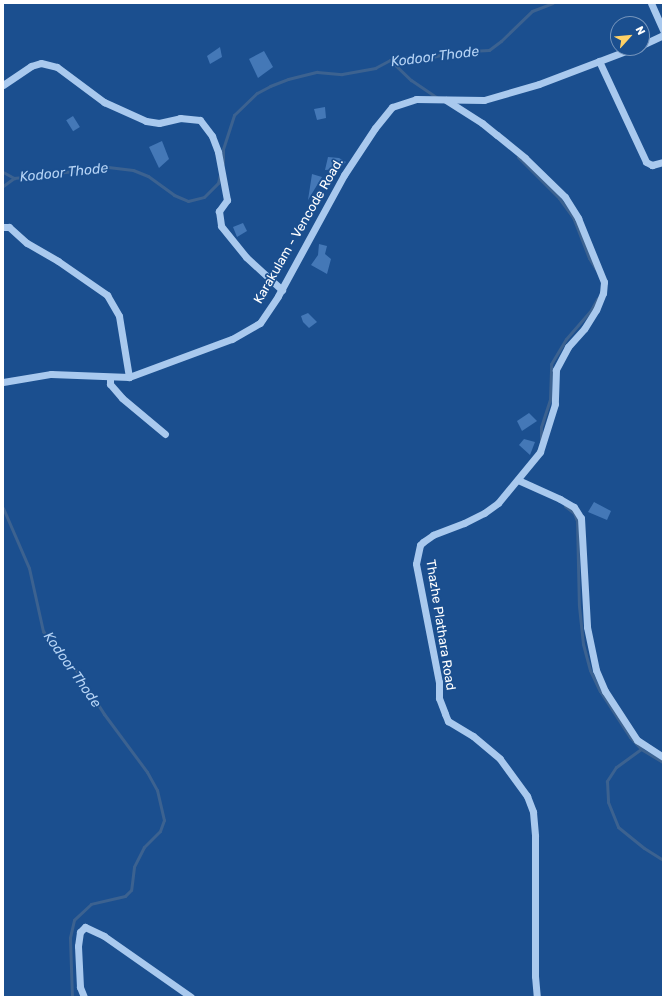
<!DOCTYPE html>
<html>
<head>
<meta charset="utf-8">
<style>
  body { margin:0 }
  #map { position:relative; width:666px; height:1000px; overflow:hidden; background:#1b4f8f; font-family:Rubik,sans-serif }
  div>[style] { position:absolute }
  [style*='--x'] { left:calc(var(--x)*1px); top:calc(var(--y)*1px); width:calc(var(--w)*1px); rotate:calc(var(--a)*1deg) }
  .stream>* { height:3px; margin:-1.5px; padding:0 1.5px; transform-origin:1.5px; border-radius:1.5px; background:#3c6290 }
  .building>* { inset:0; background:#4478b7; transform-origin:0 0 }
  .minor>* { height:7px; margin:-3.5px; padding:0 3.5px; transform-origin:3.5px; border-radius:3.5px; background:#a9c9ee }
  span { translate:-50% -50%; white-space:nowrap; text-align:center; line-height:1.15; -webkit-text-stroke:3.5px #1b4f8f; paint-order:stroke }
  .street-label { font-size:13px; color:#fff }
  .water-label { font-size:14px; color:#b5d3f5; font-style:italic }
  .frame { position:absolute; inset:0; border:4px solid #fff; pointer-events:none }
  .north { position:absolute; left:610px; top:16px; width:40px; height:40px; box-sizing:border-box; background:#1b4f8f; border:1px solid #7695bc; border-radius:50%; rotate:63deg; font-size:11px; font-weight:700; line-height:16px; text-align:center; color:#fff }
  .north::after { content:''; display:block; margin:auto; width:14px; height:18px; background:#ffd166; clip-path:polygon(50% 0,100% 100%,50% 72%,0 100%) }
</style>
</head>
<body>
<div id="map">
  <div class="stream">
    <div style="--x:390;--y:60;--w:29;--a:44"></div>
    <div style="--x:411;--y:80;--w:32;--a:34"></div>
    <div style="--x:518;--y:157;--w:58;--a:45"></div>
    <div style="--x:559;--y:198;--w:24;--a:54"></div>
    <div style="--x:573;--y:217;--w:44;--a:68.7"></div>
    <div style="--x:589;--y:258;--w:13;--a:58"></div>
    <div style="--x:223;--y:163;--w:14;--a:-90"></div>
    <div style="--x:223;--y:149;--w:36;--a:-72"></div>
    <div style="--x:234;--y:115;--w:32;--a:-44"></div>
    <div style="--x:257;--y:93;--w:15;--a:-28"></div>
    <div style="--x:270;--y:86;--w:19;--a:-21"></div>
    <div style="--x:288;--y:79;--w:30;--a:-14"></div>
    <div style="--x:317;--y:72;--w:25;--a:5"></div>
    <div style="--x:342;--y:74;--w:34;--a:-10"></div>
    <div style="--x:375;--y:68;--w:17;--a:-28"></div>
    <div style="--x:390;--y:60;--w:18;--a:-9"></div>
    <div style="--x:408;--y:57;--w:21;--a:3"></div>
    <div style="--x:429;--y:58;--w:23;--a:-15"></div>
    <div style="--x:451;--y:52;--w:38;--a:-3"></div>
    <div style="--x:489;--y:50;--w:15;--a:-37"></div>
    <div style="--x:501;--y:41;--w:43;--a:-44.1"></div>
    <div style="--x:532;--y:11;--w:22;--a:-21"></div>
    <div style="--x:3;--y:172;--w:13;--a:29"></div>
    <div style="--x:3;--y:186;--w:14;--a:-36"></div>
    <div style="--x:14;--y:178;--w:95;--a:-6.7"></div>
    <div style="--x:108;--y:167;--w:25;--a:7"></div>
    <div style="--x:133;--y:170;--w:16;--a:22"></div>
    <div style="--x:148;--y:176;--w:32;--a:36"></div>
    <div style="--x:174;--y:195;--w:15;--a:23"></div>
    <div style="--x:188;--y:201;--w:16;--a:-14"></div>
    <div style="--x:204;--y:197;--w:20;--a:-45"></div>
    <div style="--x:218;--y:183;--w:9;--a:-77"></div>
    <div style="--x:541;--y:441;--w:14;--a:-90"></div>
    <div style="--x:541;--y:427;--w:29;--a:-72"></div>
    <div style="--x:550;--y:399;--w:35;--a:-88"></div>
    <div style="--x:551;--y:364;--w:29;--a:-59"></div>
    <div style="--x:566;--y:339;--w:38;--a:-49"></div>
    <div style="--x:591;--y:310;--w:13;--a:-61"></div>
    <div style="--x:565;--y:506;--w:11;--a:38"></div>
    <div style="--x:574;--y:513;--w:9;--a:69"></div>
    <div style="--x:577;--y:521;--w:85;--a:88.7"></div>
    <div style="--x:579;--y:606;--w:38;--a:84"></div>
    <div style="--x:583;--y:644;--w:27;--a:75"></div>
    <div style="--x:590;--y:670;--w:23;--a:65"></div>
    <div style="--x:600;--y:691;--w:55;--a:56.9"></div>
    <div style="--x:630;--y:737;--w:16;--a:47"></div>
    <div style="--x:641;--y:749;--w:26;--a:31"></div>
    <div style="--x:3;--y:508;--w:65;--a:66.6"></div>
    <div style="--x:29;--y:568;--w:65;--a:77.5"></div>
    <div style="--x:43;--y:631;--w:22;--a:54"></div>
    <div style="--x:56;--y:649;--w:33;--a:47"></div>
    <div style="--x:78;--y:673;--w:49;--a:57.6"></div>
    <div style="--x:104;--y:714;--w:72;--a:53.4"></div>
    <div style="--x:147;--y:772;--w:21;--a:61"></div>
    <div style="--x:157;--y:790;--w:31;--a:77"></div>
    <div style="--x:164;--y:820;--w:12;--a:110"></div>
    <div style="--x:160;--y:831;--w:23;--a:135"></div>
    <div style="--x:144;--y:847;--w:22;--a:117"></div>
    <div style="--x:134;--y:867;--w:23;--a:97"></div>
    <div style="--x:131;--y:890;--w:8;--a:135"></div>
    <div style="--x:125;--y:896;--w:35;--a:167"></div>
    <div style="--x:91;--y:904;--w:23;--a:137"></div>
    <div style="--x:74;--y:920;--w:18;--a:103"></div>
    <div style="--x:70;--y:938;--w:59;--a:88.1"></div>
    <div style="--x:641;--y:749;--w:31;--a:144"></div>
    <div style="--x:616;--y:767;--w:17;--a:123"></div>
    <div style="--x:607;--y:781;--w:21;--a:87"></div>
    <div style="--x:608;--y:802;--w:27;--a:68"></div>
    <div style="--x:618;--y:827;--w:33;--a:39"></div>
    <div style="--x:644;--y:848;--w:22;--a:32"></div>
  </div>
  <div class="building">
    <div style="clip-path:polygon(220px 47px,222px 57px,210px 64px,207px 56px)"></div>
    <div style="clip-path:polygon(264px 51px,273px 67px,258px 78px,249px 59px)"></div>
    <div style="clip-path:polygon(325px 107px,326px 118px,317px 120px,314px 109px)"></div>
    <div style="left:73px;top:116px;width:13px;height:8px;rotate:58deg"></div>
    <div style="clip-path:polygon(162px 141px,169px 159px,159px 168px,149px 147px)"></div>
    <div style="clip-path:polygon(328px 157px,339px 158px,346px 162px,338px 169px,325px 170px)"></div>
    <div style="clip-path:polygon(312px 174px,322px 177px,308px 200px)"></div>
    <div style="clip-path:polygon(243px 223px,247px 231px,237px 237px,233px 227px)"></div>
    <div style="clip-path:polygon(319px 244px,327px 246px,325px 254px,331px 259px,327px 274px,311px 265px,318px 255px)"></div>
    <div style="clip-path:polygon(308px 313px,317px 322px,309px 328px,303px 322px,301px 316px)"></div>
    <div style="clip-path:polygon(529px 413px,537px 421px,522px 431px,517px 421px)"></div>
    <div style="clip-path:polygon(524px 439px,535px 442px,530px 455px,519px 445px)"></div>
    <div style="clip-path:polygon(594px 502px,611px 511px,607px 520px,588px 512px)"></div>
  </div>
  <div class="minor">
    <div style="--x:651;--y:3;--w:30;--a:66"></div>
    <div style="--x:642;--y:45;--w:23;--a:-25"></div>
    <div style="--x:599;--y:61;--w:111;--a:65"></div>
    <div style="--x:646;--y:162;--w:7;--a:27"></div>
    <div style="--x:652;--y:165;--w:11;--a:-15"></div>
    <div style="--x:3;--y:85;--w:34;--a:-34"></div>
    <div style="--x:31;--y:66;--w:10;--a:-17"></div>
    <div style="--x:41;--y:63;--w:16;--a:14"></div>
    <div style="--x:57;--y:67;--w:59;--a:36.7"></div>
    <div style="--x:104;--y:102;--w:46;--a:24.3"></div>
    <div style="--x:146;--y:121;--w:13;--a:9"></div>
    <div style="--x:159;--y:123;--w:22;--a:-13"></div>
    <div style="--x:180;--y:118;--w:20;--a:6"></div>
    <div style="--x:200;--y:120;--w:20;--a:53"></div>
    <div style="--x:212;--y:136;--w:17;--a:69"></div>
    <div style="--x:218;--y:152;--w:49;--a:79.4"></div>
    <div style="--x:227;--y:200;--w:14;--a:126"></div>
    <div style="--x:219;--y:211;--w:15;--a:82"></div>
    <div style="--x:221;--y:226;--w:40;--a:51"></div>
    <div style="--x:246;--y:257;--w:49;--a:42.5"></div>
    <div style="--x:446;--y:100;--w:43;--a:32.6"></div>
    <div style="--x:482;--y:123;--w:19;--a:39"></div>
    <div style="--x:497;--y:135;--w:36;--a:39"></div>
    <div style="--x:525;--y:158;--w:56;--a:44.3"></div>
    <div style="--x:565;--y:197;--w:25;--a:58"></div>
    <div style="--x:578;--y:218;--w:69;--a:67.9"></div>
    <div style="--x:604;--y:282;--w:11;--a:95"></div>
    <div style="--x:603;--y:293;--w:18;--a:112"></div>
    <div style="--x:596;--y:310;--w:22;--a:122"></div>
    <div style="--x:584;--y:329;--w:24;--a:132"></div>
    <div style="--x:568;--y:347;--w:26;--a:118"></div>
    <div style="--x:556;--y:370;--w:34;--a:92"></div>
    <div style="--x:555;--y:404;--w:50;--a:107.4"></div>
    <div style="--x:540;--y:452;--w:66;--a:129.5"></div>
    <div style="--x:498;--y:503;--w:17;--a:144"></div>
    <div style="--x:484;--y:513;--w:22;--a:153"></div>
    <div style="--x:464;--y:523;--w:33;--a:159"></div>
    <div style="--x:433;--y:535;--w:12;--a:145"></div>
    <div style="--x:423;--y:542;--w:4;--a:135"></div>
    <div style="--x:420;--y:545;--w:19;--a:102"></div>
    <div style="--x:416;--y:564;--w:120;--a:79"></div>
    <div style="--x:439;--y:682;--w:16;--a:90"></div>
    <div style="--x:439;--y:698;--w:17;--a:69"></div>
    <div style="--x:445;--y:714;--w:8;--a:67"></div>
    <div style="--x:448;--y:721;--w:29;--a:31"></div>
    <div style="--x:473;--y:736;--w:35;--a:40"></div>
    <div style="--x:500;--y:759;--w:46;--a:53.9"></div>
    <div style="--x:527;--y:796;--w:17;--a:69"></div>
    <div style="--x:533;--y:812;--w:24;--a:85"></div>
    <div style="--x:535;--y:836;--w:140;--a:90"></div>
    <div style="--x:535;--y:976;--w:21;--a:85"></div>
    <div style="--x:3;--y:227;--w:6;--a:0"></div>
    <div style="--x:9;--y:227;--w:24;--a:42"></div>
    <div style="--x:27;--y:243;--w:36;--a:30"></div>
    <div style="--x:58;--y:261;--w:60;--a:34.8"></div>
    <div style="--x:107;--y:295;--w:24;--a:60"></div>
    <div style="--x:119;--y:316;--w:62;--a:80.7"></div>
    <div style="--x:110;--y:377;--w:7;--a:90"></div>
    <div style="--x:110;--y:384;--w:18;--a:49"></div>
    <div style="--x:122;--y:398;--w:56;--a:39.9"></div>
    <div style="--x:3;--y:382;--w:49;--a:-9.5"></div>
    <div style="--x:51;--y:374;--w:78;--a:2.2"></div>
    <div style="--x:129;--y:377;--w:110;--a:-20.3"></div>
    <div style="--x:232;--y:339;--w:32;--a:-30"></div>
    <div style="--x:260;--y:323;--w:32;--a:-56"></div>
    <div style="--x:278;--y:296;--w:138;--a:-61.4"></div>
    <div style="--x:344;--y:175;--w:56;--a:-56.6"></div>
    <div style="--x:375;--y:128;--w:27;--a:-51"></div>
    <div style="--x:392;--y:107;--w:25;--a:-18"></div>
    <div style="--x:416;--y:99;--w:68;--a:0.8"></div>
    <div style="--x:484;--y:100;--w:57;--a:-16.2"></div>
    <div style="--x:539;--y:84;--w:102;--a:-20.8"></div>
    <div style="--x:518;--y:480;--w:46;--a:24.3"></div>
    <div style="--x:560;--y:499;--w:16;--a:30"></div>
    <div style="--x:574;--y:507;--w:13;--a:58"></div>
    <div style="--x:581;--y:518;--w:109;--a:86.8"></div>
    <div style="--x:587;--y:627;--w:44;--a:78.2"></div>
    <div style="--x:596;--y:670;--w:23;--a:67"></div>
    <div style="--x:605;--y:691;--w:59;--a:56.9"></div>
    <div style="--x:637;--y:740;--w:31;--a:33"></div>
    <div style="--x:84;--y:997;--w:11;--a:-112"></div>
    <div style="--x:80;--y:987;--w:41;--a:-92.8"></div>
    <div style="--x:78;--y:946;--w:14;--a:-82"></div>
    <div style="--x:80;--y:932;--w:7;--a:-45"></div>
    <div style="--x:85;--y:927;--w:21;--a:25"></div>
    <div style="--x:104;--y:936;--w:106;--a:35"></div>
  </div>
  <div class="street-label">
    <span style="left:299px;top:231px;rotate:-60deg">Karakulam - Vencode Road.</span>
    <span style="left:440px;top:625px;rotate:81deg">Thazhe Plathara Road</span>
  </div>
  <div class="water-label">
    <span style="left:435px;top:57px;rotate:-7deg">Kodoor Thode</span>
    <span style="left:64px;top:173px;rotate:-6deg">Kodoor Thode</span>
    <span style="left:72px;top:670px;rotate:55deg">Kodoor Thode</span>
  </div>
  <div class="frame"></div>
  <div class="north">N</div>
</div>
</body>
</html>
